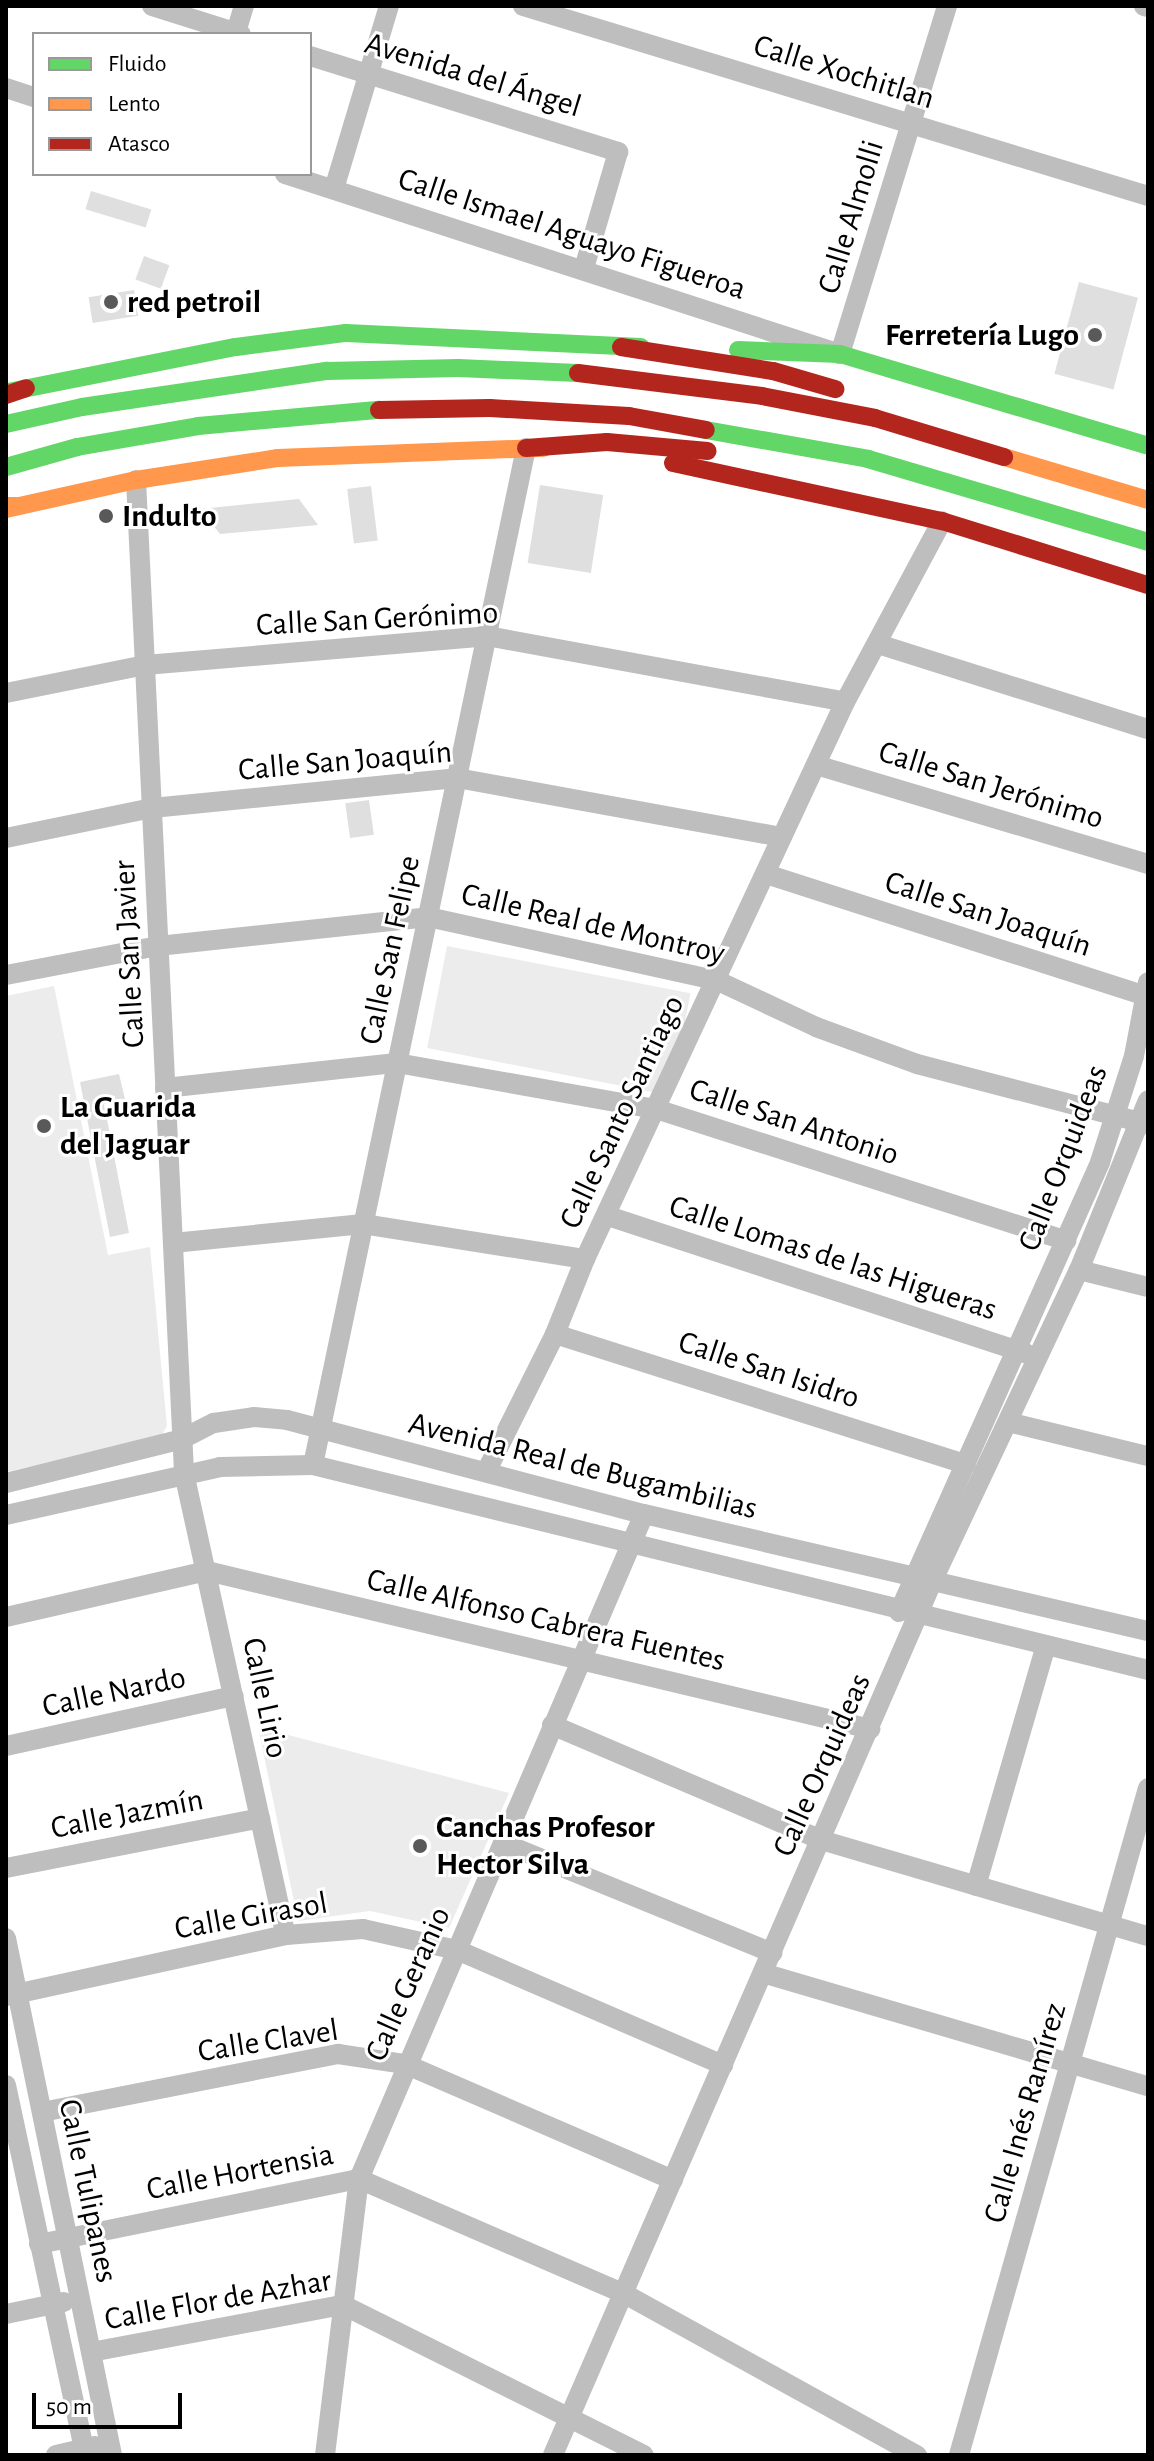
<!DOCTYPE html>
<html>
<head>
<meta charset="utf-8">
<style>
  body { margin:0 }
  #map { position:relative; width:1154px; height:2461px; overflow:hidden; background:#fff; font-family:"Alegreya Sans",sans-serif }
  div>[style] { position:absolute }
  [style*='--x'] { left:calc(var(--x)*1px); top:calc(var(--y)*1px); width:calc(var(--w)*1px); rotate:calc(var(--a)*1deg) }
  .green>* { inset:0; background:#ececec; transform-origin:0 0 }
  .building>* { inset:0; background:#dfdfdf; transform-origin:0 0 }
  .street>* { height:20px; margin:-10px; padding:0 10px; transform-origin:10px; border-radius:10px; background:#bebebe }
  .fast>* { height:18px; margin:-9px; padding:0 9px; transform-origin:9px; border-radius:9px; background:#63d668 }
  .slow>* { height:18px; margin:-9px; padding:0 9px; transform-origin:9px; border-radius:9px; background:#ff974d }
  .jam>* { height:18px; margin:-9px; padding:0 9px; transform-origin:9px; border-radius:9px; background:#b3261e }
  .dots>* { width:22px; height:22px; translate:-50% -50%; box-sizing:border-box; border:4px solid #fff; border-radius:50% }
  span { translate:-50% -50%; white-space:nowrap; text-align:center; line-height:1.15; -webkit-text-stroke:6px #fff; paint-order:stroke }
  .street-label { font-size:32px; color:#000 }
  .poi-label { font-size:32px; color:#000; font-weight:700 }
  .left { translate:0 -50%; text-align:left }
  .right { translate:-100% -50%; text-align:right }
  .frame { position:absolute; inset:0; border:8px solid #000; pointer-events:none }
  .legend { position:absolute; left:32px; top:32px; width:280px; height:144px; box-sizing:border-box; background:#fff; border:2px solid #999; margin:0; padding:10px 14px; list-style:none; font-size:24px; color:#000 }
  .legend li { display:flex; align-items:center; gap:16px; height:40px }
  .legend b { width:40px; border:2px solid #999 }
  .scale { position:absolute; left:32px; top:2393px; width:150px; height:36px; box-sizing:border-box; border:4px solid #000; border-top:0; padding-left:10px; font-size:24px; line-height:28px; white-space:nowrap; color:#000; -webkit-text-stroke:6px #fff; paint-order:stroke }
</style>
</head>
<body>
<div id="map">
  <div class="green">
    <div style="left:447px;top:946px;width:248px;height:104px;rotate:11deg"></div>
    <div style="clip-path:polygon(54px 986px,108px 1255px,150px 1247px,167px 1426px,161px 1436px,6px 1472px,6px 996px)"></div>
    <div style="clip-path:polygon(258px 1727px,509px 1793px,449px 1928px,370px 1911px,298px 1921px)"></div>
  </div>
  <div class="building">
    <div style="left:91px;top:191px;width:63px;height:19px;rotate:17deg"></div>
    <div style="left:144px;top:256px;width:27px;height:25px;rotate:20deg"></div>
    <div style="left:1079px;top:282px;width:61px;height:95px;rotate:15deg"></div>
    <div style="left:134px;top:290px;width:26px;height:46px;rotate:81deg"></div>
    <div style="left:540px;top:485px;width:64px;height:79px;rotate:9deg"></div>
    <div style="left:371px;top:486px;width:55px;height:24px;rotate:83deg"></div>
    <div style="clip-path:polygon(299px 499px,318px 525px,220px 534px,200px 509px)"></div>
    <div style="left:369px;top:800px;width:35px;height:24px;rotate:82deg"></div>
    <div style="clip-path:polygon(119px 1074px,125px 1099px,104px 1104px,129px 1233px,110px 1237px,80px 1082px)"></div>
  </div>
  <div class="street">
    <div style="--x:152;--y:6;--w:93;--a:17.5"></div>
    <div style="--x:523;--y:6;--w:653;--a:16.91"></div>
    <div style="--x:1144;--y:6;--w:4;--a:14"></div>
    <div style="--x:236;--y:32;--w:27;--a:-73"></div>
    <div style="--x:310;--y:56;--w:323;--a:17.3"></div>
    <div style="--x:618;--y:152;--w:121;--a:106.3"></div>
    <div style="--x:6;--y:88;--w:29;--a:18"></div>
    <div style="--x:285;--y:174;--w:583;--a:17.97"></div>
    <div style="--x:840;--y:354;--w:364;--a:-72.9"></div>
    <div style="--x:334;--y:189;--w:191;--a:-73.3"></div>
    <div style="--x:136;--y:480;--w:994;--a:87.23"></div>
    <div style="--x:184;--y:1473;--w:473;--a:77.6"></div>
    <div style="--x:878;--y:644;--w:283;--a:17.5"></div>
    <div style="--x:6;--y:693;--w:142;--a:-11.4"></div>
    <div style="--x:145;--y:665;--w:343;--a:-4.8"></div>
    <div style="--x:487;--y:636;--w:364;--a:10.4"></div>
    <div style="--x:816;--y:765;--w:346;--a:16.6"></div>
    <div style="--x:6;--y:838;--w:149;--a:-11.6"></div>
    <div style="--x:152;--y:808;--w:306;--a:-5.6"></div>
    <div style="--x:457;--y:778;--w:330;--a:10.3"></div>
    <div style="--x:766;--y:874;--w:399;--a:17.8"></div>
    <div style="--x:6;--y:975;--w:155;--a:-10.8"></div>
    <div style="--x:158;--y:946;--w:272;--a:-6.1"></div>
    <div style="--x:428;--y:917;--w:297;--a:12.4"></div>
    <div style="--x:718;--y:981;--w:108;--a:25.1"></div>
    <div style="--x:816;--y:1027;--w:108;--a:20.1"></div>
    <div style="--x:917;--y:1064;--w:239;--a:14.6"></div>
    <div style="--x:165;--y:1088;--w:233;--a:-6.2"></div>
    <div style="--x:397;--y:1063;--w:263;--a:10.1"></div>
    <div style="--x:656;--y:1109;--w:431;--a:17.8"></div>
    <div style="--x:608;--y:1216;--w:441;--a:18.2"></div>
    <div style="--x:173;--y:1243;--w:191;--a:-5.7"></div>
    <div style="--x:363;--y:1224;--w:225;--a:9"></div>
    <div style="--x:1079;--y:1270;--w:71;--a:13.8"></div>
    <div style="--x:555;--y:1334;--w:431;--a:17.6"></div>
    <div style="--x:1008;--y:1422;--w:144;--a:13.7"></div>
    <div style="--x:313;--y:1465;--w:1039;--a:-78.17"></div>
    <div style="--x:486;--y:1472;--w:154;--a:-63.4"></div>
    <div style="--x:555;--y:1334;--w:81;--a:-68.2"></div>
    <div style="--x:585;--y:1259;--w:615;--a:-64.98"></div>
    <div style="--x:845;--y:702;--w:205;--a:-61.8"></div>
    <div style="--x:6;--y:1483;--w:181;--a:-14"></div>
    <div style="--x:182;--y:1439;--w:36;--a:-27"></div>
    <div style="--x:214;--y:1423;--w:40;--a:-8.5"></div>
    <div style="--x:254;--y:1417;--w:33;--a:5"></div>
    <div style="--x:287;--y:1420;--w:369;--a:14.8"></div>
    <div style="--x:644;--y:1514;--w:517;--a:13.07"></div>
    <div style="--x:6;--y:1515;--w:219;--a:-12.6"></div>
    <div style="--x:220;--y:1467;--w:93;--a:-1.2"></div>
    <div style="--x:313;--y:1465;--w:860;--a:13.79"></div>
    <div style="--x:899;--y:1612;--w:493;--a:-65.9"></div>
    <div style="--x:1100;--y:1162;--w:111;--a:-72.2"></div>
    <div style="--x:1134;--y:1056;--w:75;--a:-79.3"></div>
    <div style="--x:6;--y:1617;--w:206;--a:-12.9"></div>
    <div style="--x:207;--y:1571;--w:682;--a:13.4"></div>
    <div style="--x:552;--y:1725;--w:293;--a:23.1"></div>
    <div style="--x:821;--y:1840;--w:341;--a:16.4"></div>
    <div style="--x:6;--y:1746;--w:233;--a:-12.4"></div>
    <div style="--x:503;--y:1843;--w:291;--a:22.2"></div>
    <div style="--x:6;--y:1868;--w:259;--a:-11.1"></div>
    <div style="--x:976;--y:1886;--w:248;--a:-73.8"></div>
    <div style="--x:6;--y:1938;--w:528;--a:78.41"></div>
    <div style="--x:763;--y:1973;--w:401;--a:16.4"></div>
    <div style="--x:6;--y:1996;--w:287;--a:-12.3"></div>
    <div style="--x:286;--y:1935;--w:77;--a:-4.5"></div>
    <div style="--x:363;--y:1929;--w:96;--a:12.6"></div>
    <div style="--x:457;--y:1950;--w:290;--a:23.4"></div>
    <div style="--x:6;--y:2085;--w:378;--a:77.9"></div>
    <div style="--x:42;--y:2112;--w:302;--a:-11.1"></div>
    <div style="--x:338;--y:2054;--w:68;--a:8.5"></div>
    <div style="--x:405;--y:2064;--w:292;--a:23.4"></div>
    <div style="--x:39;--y:2244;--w:327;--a:-11.5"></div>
    <div style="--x:359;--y:2179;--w:288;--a:23.4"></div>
    <div style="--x:623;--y:2293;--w:336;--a:28.9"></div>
    <div style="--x:6;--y:2314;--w:59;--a:-11.7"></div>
    <div style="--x:91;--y:2352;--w:256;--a:-10.6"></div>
    <div style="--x:343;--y:2305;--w:336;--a:26.5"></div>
    <div style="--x:56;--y:2455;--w:40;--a:-13"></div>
    <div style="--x:325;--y:2455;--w:278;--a:-83"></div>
    <div style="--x:359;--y:2179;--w:723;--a:-66.8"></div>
    <div style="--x:553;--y:2455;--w:952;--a:-66.53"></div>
    <div style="--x:932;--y:1582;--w:345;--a:-64.8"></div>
    <div style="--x:1079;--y:1270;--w:183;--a:-67.9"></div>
    <div style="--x:959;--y:2455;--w:693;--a:-74.18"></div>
  </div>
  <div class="fast">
    <div style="--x:738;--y:350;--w:102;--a:2.2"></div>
    <div style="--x:840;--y:354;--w:321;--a:16.6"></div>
    <div style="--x:8;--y:392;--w:232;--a:-11.2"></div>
    <div style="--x:236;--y:347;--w:111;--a:-7.3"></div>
    <div style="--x:346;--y:333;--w:295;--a:2.7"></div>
    <div style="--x:6;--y:424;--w:78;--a:-12.6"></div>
    <div style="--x:82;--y:407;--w:248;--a:-8.4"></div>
    <div style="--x:327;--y:371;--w:131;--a:-1.3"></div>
    <div style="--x:458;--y:368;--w:120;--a:2.4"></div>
    <div style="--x:706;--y:430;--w:165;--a:10.1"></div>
    <div style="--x:868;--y:459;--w:292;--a:16.5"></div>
    <div style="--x:6;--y:467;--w:74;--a:-15.7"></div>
    <div style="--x:77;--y:447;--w:123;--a:-9.8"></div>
    <div style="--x:198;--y:426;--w:182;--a:-5.1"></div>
  </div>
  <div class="slow">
    <div style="--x:1004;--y:457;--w:150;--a:16.6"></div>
    <div style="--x:6;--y:506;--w:10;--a:0"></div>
    <div style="--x:6;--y:509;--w:133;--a:-12.6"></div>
    <div style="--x:136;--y:480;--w:144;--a:-8.8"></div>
    <div style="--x:278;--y:458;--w:266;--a:-2.2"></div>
  </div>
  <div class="jam">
    <div style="--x:621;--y:347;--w:154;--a:9"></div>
    <div style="--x:773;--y:371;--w:65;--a:16.2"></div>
    <div style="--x:578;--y:373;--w:185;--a:7.1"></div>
    <div style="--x:762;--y:396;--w:115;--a:11"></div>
    <div style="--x:875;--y:418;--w:135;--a:16.8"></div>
    <div style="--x:6;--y:395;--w:21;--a:-19"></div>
    <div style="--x:379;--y:410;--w:111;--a:-1"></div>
    <div style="--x:490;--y:408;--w:139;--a:3.3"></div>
    <div style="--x:629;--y:416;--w:78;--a:10.3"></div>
    <div style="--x:526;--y:448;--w:81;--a:-4.2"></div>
    <div style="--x:607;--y:442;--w:101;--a:5.1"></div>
    <div style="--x:673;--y:463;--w:275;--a:12.2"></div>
    <div style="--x:942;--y:521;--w:216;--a:17.3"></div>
  </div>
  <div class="dots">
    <div style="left:111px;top:302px;background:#595959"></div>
    <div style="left:1095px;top:335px;background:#595959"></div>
    <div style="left:106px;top:516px;background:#595959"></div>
    <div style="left:44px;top:1126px;background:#595959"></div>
    <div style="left:420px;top:1846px;background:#595959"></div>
  </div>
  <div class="street-label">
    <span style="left:844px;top:72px;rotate:17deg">Calle Xochitlan</span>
    <span style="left:473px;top:75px;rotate:17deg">Avenida del Ángel</span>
    <span style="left:851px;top:217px;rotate:-73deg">Calle Almolli</span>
    <span style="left:572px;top:234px;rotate:18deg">Calle Ismael Aguayo Figueroa</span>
    <span style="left:377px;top:619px;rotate:-3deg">Calle San Gerónimo</span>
    <span style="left:345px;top:761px;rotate:-5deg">Calle San Joaquín</span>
    <span style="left:991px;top:785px;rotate:17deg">Calle San Jerónimo</span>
    <span style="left:988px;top:914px;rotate:18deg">Calle San Joaquín</span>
    <span style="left:593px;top:924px;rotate:13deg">Calle Real de Montroy</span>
    <span style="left:390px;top:950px;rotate:-78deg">Calle San Felipe</span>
    <span style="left:129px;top:954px;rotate:-93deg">Calle San Javier</span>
    <span style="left:622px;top:1112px;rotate:-65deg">Calle Santo Santiago</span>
    <span style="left:794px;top:1122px;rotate:18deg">Calle San Antonio</span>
    <span style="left:1063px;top:1158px;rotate:-69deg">Calle Orquideas</span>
    <span style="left:833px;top:1258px;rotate:18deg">Calle Lomas de las Higueras</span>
    <span style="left:769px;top:1370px;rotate:18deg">Calle San Isidro</span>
    <span style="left:583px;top:1466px;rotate:14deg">Avenida Real de Bugambilias</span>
    <span style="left:546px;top:1620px;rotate:13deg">Calle Alfonso Cabrera Fuentes</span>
    <span style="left:114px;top:1692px;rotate:-12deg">Calle Nardo</span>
    <span style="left:265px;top:1698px;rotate:78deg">Calle Lirio</span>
    <span style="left:822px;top:1765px;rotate:-66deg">Calle Orquideas</span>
    <span style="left:127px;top:1814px;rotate:-11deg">Calle Jazmín</span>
    <span style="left:251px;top:1916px;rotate:-10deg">Calle Girasol</span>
    <span style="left:408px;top:1984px;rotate:-66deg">Calle Geranio</span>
    <span style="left:268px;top:2041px;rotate:-9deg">Calle Clavel</span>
    <span style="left:1025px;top:2113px;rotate:-74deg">Calle Inés Ramírez</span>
    <span style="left:240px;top:2172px;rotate:-11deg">Calle Hortensia</span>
    <span style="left:88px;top:2191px;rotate:78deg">Calle Tulipanes</span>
    <span style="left:218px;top:2300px;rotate:-10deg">Calle Flor de Azhar</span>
  </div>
  <div class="poi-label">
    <span class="left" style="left:127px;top:302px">red petroil</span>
    <span class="right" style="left:1079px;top:335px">Ferretería Lugo</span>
    <span class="left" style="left:122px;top:516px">Indulto</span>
    <span class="left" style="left:60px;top:1126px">La Guarida<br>del Jaguar</span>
    <span class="left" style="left:436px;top:1846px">Canchas Profesor<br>Hector Silva</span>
  </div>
  <div class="frame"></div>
  <ul class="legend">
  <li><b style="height:10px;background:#63d668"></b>Fluido</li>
  <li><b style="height:10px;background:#ff974d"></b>Lento</li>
  <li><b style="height:10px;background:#b3261e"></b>Atasco</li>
  </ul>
  <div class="scale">50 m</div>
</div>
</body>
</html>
